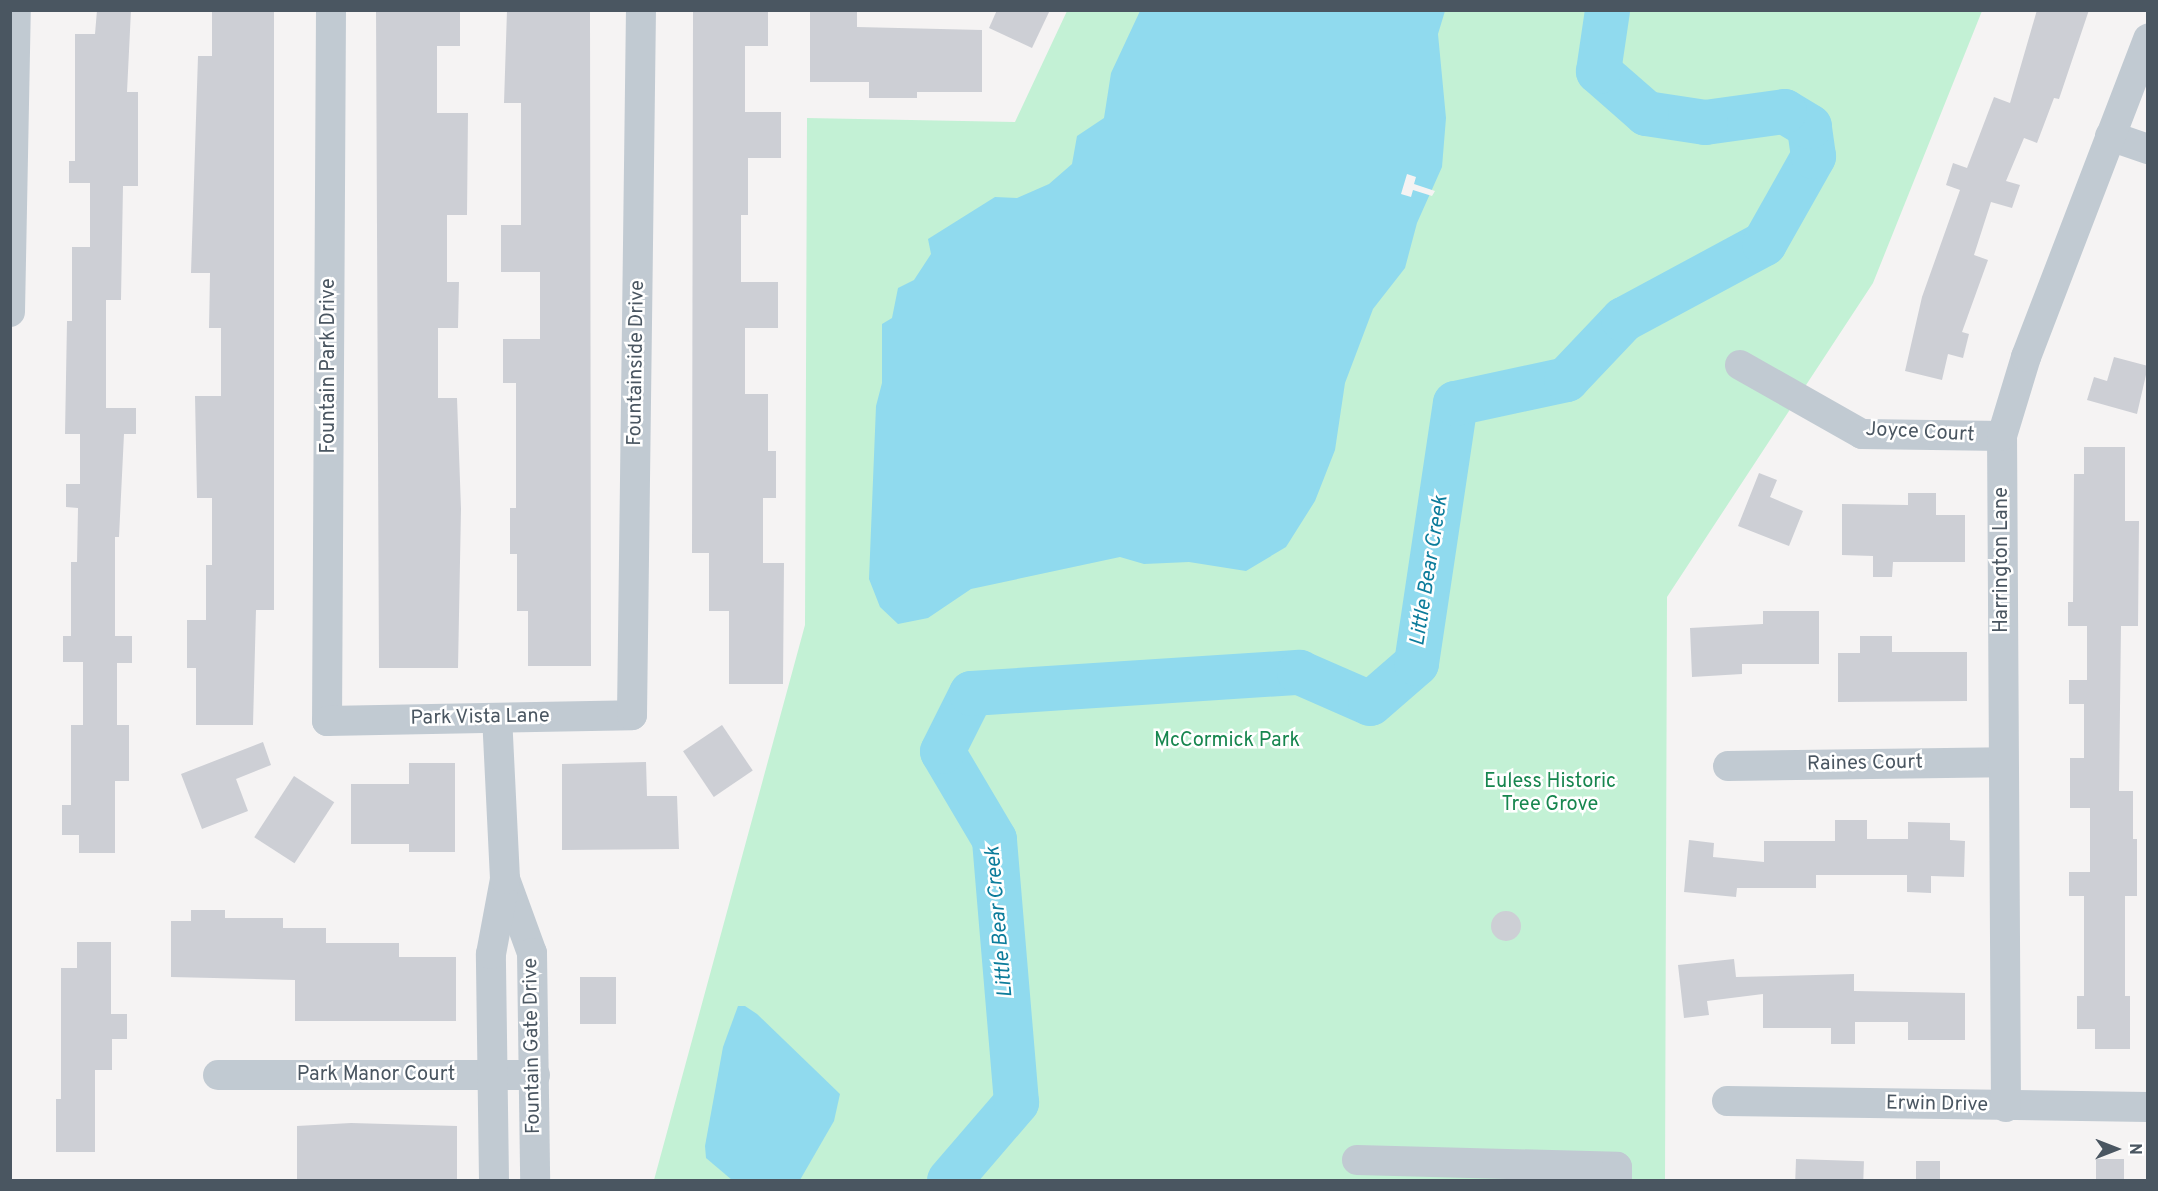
<!DOCTYPE html>
<html>
<head>
<meta charset="utf-8">
<style>
  body { margin:0 }
  #map { position:relative; width:2158px; height:1191px; overflow:hidden; background:#f5f3f3; font-family:Overpass,sans-serif }
  div>[style] { position:absolute }
  [style*='--x'] { left:calc(var(--x)*1px); top:calc(var(--y)*1px); width:calc(var(--w)*1px); rotate:calc(var(--a)*1deg) }
  .green>* { inset:0; background:#c3f1d5 }
  .water>* { inset:0; background:#90daee }
  .pier>* { inset:0; background:#f5f3f3 }
  .river>* { height:45px; margin:-22.5px; padding:0 22.5px; transform-origin:22.5px; border-radius:22.5px; background:#90daee }
  .building>* { inset:0; background:#cdcfd5; transform-origin:0 0 }
  .round { border-radius:50% }
  .minor>* { height:30px; margin:-15px; padding:0 15px; transform-origin:15px; border-radius:15px; background:#c1cad2 }
  span { translate:-50% -50%; white-space:nowrap; text-align:center; line-height:1.15; -webkit-text-stroke:5px #fff; paint-order:stroke }
  .street-label { font-size:20px; color:#4a5661 }
  .park-label { font-size:20px; color:#17864f }
  .water-label { font-size:21px; color:#0c7c9b; font-style:italic }
  .frame { position:absolute; inset:0; border:12px solid #4a5661; pointer-events:none }
  .north { position:absolute; left:2086px; top:1119px; width:60px; height:60px; -webkit-text-stroke:4px #fff; paint-order:stroke; rotate:90deg; font-size:16px; font-weight:700; line-height:24px; text-align:center; color:#4a5661 }
  .north::after { content:''; display:block; margin:auto; width:21px; height:27px; background:#4a5661; clip-path:polygon(50% 0,100% 100%,50% 72%,0 100%) }
</style>
</head>
<body>
<div id="map">
  <div class="green">
    <div style="clip-path:polygon(1067px 11px,1982px 11px,1873px 283px,1667px 597px,1665px 1180px,654px 1180px,805px 625px,807px 118px,1015px 122px)"></div>
  </div>
  <div class="water">
    <div style="clip-path:polygon(1140px 11px,1445px 11px,1438px 34px,1446px 118px,1442px 167px,1417px 223px,1405px 268px,1373px 309px,1345px 383px,1335px 450px,1315px 501px,1286px 547px,1246px 571px,1189px 562px,1144px 564px,1120px 557px,971px 589px,928px 618px,898px 624px,880px 607px,869px 579px,876px 406px,882px 383px,882px 324px,892px 318px,898px 288px,914px 280px,931px 254px,928px 239px,995px 197px,1017px 198px,1049px 184px,1072px 164px,1077px 136px,1104px 118px,1111px 73px)"></div>
    <div style="clip-path:polygon(738px 1006px,745px 1006px,757px 1014px,840px 1094px,834px 1121px,800px 1180px,732px 1180px,706px 1158px,705px 1146px,723px 1047px)"></div>
  </div>
  <div class="pier">
    <div style="clip-path:polygon(1407px 174px,1416px 177px,1414px 184px,1435px 191px,1432px 196px,1413px 190px,1411px 197px,1401px 194px)"></div>
  </div>
  <div class="river">
    <div style="--x:949;--y:1180;--w:103;--a:-49.3"></div>
    <div style="--x:1016;--y:1102;--w:264;--a:-94.8"></div>
    <div style="--x:994;--y:839;--w:102;--a:-120.6"></div>
    <div style="--x:942;--y:751;--w:65;--a:-63.4"></div>
    <div style="--x:971;--y:693;--w:329;--a:-3.7"></div>
    <div style="--x:1299;--y:672;--w:77;--a:23.6"></div>
    <div style="--x:1370;--y:703;--w:61;--a:-41"></div>
    <div style="--x:1416;--y:663;--w:263;--a:-81.5"></div>
    <div style="--x:1455;--y:403;--w:114;--a:-12.2"></div>
    <div style="--x:1566;--y:379;--w:83;--a:-46.5"></div>
    <div style="--x:1623;--y:319;--w:160;--a:-28.3"></div>
    <div style="--x:1764;--y:243;--w:100;--a:-60.6"></div>
    <div style="--x:1813;--y:156;--w:30;--a:-98"></div>
    <div style="--x:1809;--y:126;--w:29;--a:-149"></div>
    <div style="--x:1784;--y:111;--w:80;--a:172.1"></div>
    <div style="--x:1705;--y:122;--w:60;--a:-171.3"></div>
    <div style="--x:1646;--y:113;--w:64;--a:-138.8"></div>
    <div style="--x:1598;--y:71;--w:62;--a:-81.6"></div>
  </div>
  <div class="building">
    <div style="clip-path:polygon(97px 10px,131px 10px,127px 92px,138px 92px,138px 186px,123px 186px,121px 300px,106px 300px,106px 408px,136px 408px,136px 434px,124px 434px,119px 537px,115px 537px,115px 636px,132px 636px,132px 663px,117px 663px,117px 725px,129px 725px,129px 781px,115px 781px,115px 853px,79px 853px,79px 835px,62px 835px,62px 805px,71px 805px,71px 725px,83px 725px,83px 662px,63px 662px,63px 636px,71px 636px,71px 562px,77px 562px,78px 508px,66px 507px,66px 484px,80px 484px,80px 434px,65px 434px,67px 321px,72px 321px,72px 247px,90px 247px,90px 183px,69px 183px,69px 161px,75px 161px,75px 34px,95px 34px)"></div>
    <div style="clip-path:polygon(212px 10px,274px 10px,274px 610px,256px 610px,253px 725px,196px 725px,196px 668px,187px 668px,187px 620px,206px 620px,206px 565px,212px 565px,212px 498px,197px 498px,195px 396px,221px 396px,221px 328px,209px 328px,210px 273px,191px 273px,198px 56px,212px 56px)"></div>
    <div style="clip-path:polygon(376px 10px,460px 10px,460px 46px,437px 46px,437px 113px,468px 113px,467px 215px,447px 215px,447px 282px,459px 282px,458px 328px,438px 328px,438px 398px,457px 398px,461px 509px,458px 668px,379px 668px)"></div>
    <div style="clip-path:polygon(507px 10px,590px 10px,591px 666px,528px 666px,528px 611px,517px 611px,517px 554px,510px 554px,510px 508px,516px 508px,516px 383px,503px 383px,503px 339px,540px 339px,540px 272px,501px 272px,501px 225px,521px 225px,521px 103px,504px 103px)"></div>
    <div style="clip-path:polygon(693px 10px,768px 10px,768px 46px,745px 46px,745px 112px,781px 112px,781px 158px,748px 158px,748px 215px,741px 215px,741px 282px,778px 282px,778px 328px,745px 328px,745px 394px,768px 394px,768px 451px,776px 451px,776px 498px,763px 498px,763px 563px,784px 563px,783px 684px,729px 684px,729px 611px,709px 611px,709px 553px,692px 553px)"></div>
    <div style="clip-path:polygon(810px 10px,857px 10px,857px 27px,982px 30px,982px 92px,917px 92px,917px 98px,869px 98px,869px 82px,810px 82px)"></div>
    <div style="clip-path:polygon(997px 10px,1050px 10px,1032px 48px,989px 28px)"></div>
    <div style="clip-path:polygon(2037px 10px,2089px 10px,2059px 99px,2054px 98px,2037px 143px,2024px 138px,2006px 181px,2020px 185px,2012px 208px,1991px 202px,1974px 255px,1988px 260px,1962px 332px,1969px 334px,1963px 358px,1948px 354px,1942px 380px,1905px 371px,1922px 297px,1960px 190px,1946px 185px,1953px 163px,1967px 168px,1994px 97px,2010px 103px)"></div>
    <div style="clip-path:polygon(2114px 357px,2148px 366px,2137px 414px,2087px 400px,2094px 377px,2107px 381px)"></div>
    <div style="clip-path:polygon(2084px 447px,2125px 447px,2125px 521px,2139px 521px,2138px 626px,2121px 626px,2119px 791px,2133px 791px,2133px 839px,2137px 839px,2137px 896px,2125px 896px,2125px 996px,2130px 996px,2130px 1049px,2095px 1049px,2095px 1029px,2077px 1029px,2077px 996px,2084px 996px,2084px 896px,2069px 896px,2069px 872px,2090px 872px,2090px 808px,2070px 808px,2070px 758px,2084px 758px,2084px 704px,2069px 704px,2069px 680px,2087px 680px,2087px 626px,2068px 626px,2068px 602px,2073px 602px,2074px 474px,2084px 474px)"></div>
    <div style="clip-path:polygon(1759px 473px,1777px 480px,1770px 497px,1803px 511px,1789px 546px,1738px 526px)"></div>
    <div style="clip-path:polygon(1908px 493px,1936px 493px,1936px 515px,1965px 515px,1965px 562px,1893px 562px,1892px 577px,1873px 577px,1873px 556px,1842px 555px,1842px 504px,1908px 505px)"></div>
    <div style="clip-path:polygon(1763px 611px,1819px 611px,1819px 664px,1742px 664px,1742px 674px,1692px 677px,1690px 628px,1763px 624px)"></div>
    <div style="clip-path:polygon(1860px 636px,1892px 636px,1892px 652px,1967px 652px,1967px 701px,1838px 702px,1838px 653px,1860px 653px)"></div>
    <div style="left:722px;top:725px;width:55px;height:47px;rotate:56deg"></div>
    <div style="clip-path:polygon(263px 742px,271px 765px,236px 779px,248px 811px,202px 829px,181px 774px)"></div>
    <div style="clip-path:polygon(646px 762px,647px 796px,677px 796px,679px 849px,562px 850px,562px 764px)"></div>
    <div style="clip-path:polygon(409px 763px,455px 763px,455px 852px,409px 852px,409px 844px,351px 844px,351px 784px,409px 784px)"></div>
    <div style="left:294px;top:776px;width:48px;height:73px;rotate:33deg"></div>
    <div style="clip-path:polygon(1835px 820px,1867px 820px,1867px 839px,1908px 839px,1908px 822px,1950px 823px,1950px 840px,1965px 841px,1964px 877px,1931px 876px,1931px 893px,1907px 892px,1907px 875px,1816px 875px,1816px 888px,1737px 888px,1736px 897px,1684px 892px,1689px 840px,1714px 843px,1713px 857px,1764px 862px,1764px 841px,1835px 841px)"></div>
    <div style="clip-path:polygon(191px 910px,225px 910px,225px 918px,283px 918px,283px 928px,326px 928px,326px 943px,399px 943px,399px 957px,456px 957px,456px 1021px,295px 1021px,295px 980px,171px 977px,171px 921px,191px 921px)"></div>
    <div class="round" style="left:1491px;top:911px;width:30px;height:30px"></div>
    <div style="clip-path:polygon(77px 942px,111px 942px,111px 1014px,127px 1014px,127px 1039px,112px 1039px,112px 1070px,95px 1070px,95px 1152px,56px 1152px,56px 1099px,61px 1099px,61px 968px,77px 968px)"></div>
    <div style="clip-path:polygon(1734px 959px,1736px 977px,1854px 974px,1854px 991px,1965px 993px,1965px 1040px,1908px 1040px,1908px 1022px,1855px 1022px,1855px 1044px,1831px 1044px,1831px 1028px,1763px 1028px,1763px 994px,1707px 1001px,1709px 1015px,1684px 1018px,1678px 965px)"></div>
    <div style="left:580px;top:977px;width:36px;height:47px"></div>
    <div style="clip-path:polygon(351px 1123px,457px 1126px,457px 1180px,297px 1180px,297px 1126px)"></div>
    <div style="left:1796px;top:1159px;width:68px;height:21px;rotate:2deg"></div>
    <div style="left:2096px;top:1159px;width:28px;height:21px"></div>
    <div style="left:1916px;top:1161px;width:24px;height:19px"></div>
  </div>
  <div class="minor">
    <div style="--x:331;--y:10;--w:711;--a:90.32"></div>
    <div style="--x:327;--y:721;--w:305;--a:-1.1"></div>
    <div style="--x:632;--y:715;--w:705;--a:-89.27"></div>
    <div style="--x:2110;--y:136;--w:40;--a:18.9"></div>
    <div style="--x:10;--y:312;--w:302;--a:-88.9"></div>
    <div style="--x:1740;--y:365;--w:140;--a:29.5"></div>
    <div style="--x:1862;--y:434;--w:140;--a:0.8"></div>
    <div style="--x:1728;--y:766;--w:274;--a:-0.8"></div>
    <div style="--x:505;--y:879;--w:79;--a:70"></div>
    <div style="--x:532;--y:953;--w:227;--a:89.2"></div>
    <div style="--x:218;--y:1075;--w:317;--a:0"></div>
    <div style="--x:1727;--y:1101;--w:421;--a:0.8"></div>
    <div style="--x:2006;--y:1107;--w:671;--a:-90.34"></div>
    <div style="--x:2002;--y:436;--w:83;--a:-73.1"></div>
    <div style="--x:2026;--y:357;--w:341;--a:-69"></div>
    <div style="--x:1357;--y:1160;--w:260;--a:1.5"></div>
    <div style="--x:1617;--y:1167;--w:13;--a:90"></div>
    <div style="--x:494;--y:1180;--w:226;--a:-90.8"></div>
    <div style="--x:491;--y:954;--w:76;--a:-79.4"></div>
    <div style="--x:505;--y:879;--w:161;--a:-92.8"></div>
  </div>
  <div class="street-label">
    <span style="left:637px;top:363px;rotate:-89deg">Fountainside Drive</span>
    <span style="left:329px;top:366px;rotate:-90deg">Fountain Park Drive</span>
    <span style="left:1920px;top:433px;rotate:3deg">Joyce Court</span>
    <span style="left:2002px;top:560px;rotate:-90deg">Harrington Lane</span>
    <span style="left:480px;top:718px;rotate:-1deg">Park Vista Lane</span>
    <span style="left:1865px;top:764px;rotate:-1deg">Raines Court</span>
    <span style="left:533px;top:1046px;rotate:-91deg">Fountain Gate Drive</span>
    <span style="left:376px;top:1075px">Park Manor Court</span>
    <span style="left:1937px;top:1105px;rotate:1deg">Erwin Drive</span>
  </div>
  <div class="park-label">
    <span style="left:1227px;top:741px">McCormick Park</span>
    <span style="left:1550px;top:794px">Euless Historic<br>Tree Grove</span>
  </div>
  <div class="water-label">
    <span style="left:1430px;top:571px;rotate:-81deg">Little Bear Creek</span>
    <span style="left:1000px;top:922px;rotate:-95deg">Little Bear Creek</span>
  </div>
  <div class="frame"></div>
  <div class="north">N</div>
</div>
</body>
</html>
